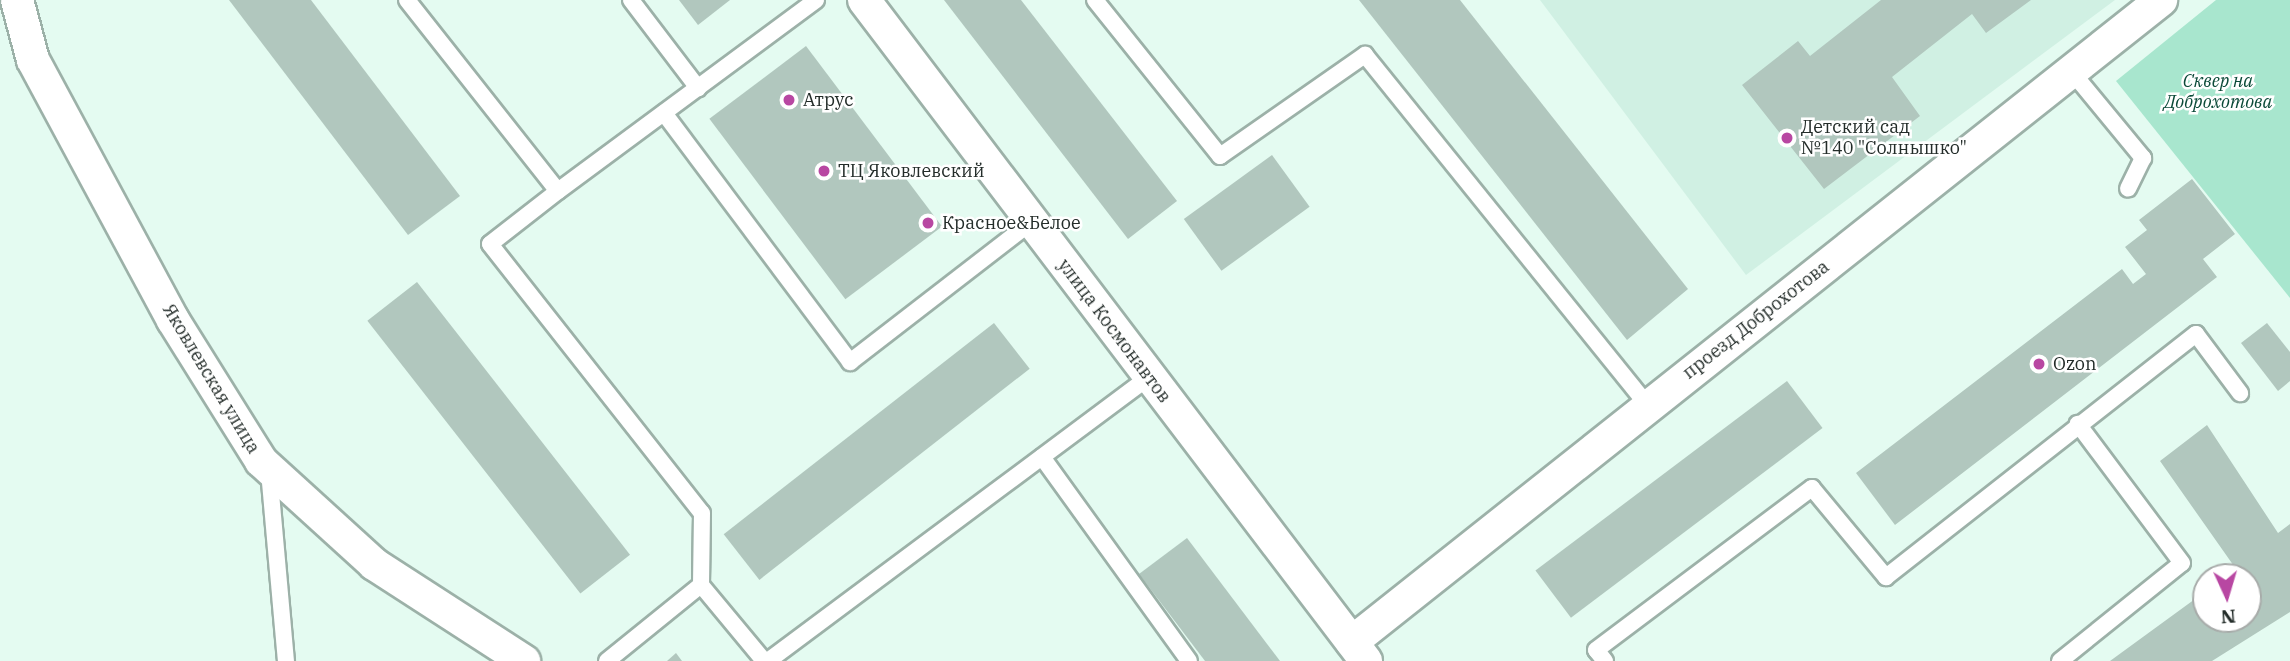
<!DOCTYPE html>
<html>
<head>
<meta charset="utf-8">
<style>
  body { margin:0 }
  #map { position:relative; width:2290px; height:661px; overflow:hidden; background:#e4fbf1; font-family:"IBM Plex Serif",serif }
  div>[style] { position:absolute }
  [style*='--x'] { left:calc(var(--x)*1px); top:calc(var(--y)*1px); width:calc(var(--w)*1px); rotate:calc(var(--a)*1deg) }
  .built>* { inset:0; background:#d0f0e3 }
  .green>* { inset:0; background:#a8e6ce }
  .building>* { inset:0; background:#b1c7be; transform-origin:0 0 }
  .roads { filter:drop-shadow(2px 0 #9cb1a8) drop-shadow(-2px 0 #9cb1a8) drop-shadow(0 2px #9cb1a8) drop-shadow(0 -2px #9cb1a8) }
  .service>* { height:16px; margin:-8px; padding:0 8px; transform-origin:8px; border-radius:8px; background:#fff }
  .minor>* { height:32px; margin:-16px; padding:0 16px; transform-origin:16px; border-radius:16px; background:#fff }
  .dots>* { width:19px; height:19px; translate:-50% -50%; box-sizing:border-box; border:4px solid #fff; border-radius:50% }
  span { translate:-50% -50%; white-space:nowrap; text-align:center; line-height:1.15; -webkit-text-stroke:5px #fff; paint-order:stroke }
  .park-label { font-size:18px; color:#0b4a38; font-style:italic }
  .poi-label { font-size:18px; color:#232c29 }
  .left { translate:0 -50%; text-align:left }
  .street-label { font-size:18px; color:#232c29 }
  .north { position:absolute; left:2192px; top:563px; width:70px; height:70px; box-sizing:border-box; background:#fff; border:2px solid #a7aba9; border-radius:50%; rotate:176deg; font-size:19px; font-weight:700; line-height:28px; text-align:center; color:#232c29 }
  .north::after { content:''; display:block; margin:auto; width:24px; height:32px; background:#b847a2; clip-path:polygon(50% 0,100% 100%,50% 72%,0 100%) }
</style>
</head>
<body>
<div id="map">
  <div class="built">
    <div style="clip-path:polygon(1540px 0,2115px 0,1746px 275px)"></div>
  </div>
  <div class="green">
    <div style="clip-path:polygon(2216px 0,2290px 0,2290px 298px,2116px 81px)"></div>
  </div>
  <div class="building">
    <div style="clip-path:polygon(229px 0,311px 0,460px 196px,408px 235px)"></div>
    <div style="clip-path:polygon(679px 0,730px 0,698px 25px)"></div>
    <div style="clip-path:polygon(944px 0,1021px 0,1177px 201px,1128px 239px)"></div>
    <div style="clip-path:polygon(1359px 0,1460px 0,1688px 289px,1627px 340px)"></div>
    <div style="clip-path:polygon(1881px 0,2031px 0,1986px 33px,1972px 14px,1892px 77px,1920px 116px,1824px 189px,1742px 85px,1798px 41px,1810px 56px)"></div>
    <div style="left:806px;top:46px;width:226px;height:121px;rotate:53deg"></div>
    <div style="left:1272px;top:155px;width:64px;height:109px;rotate:54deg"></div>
    <div style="clip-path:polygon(2192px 179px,2235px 234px,2203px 259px,2217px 277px,1895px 525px,1856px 473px,2122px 269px,2133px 284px,2146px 274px,2125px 247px,2147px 230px,2139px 220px)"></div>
    <div style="left:417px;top:282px;width:346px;height:63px;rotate:52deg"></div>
    <div style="left:994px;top:323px;width:58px;height:343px;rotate:52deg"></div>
    <div style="clip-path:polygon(2267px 323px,2290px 352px,2290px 381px,2278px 391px,2241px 343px)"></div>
    <div style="left:1787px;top:381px;width:59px;height:315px;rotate:53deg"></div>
    <div style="clip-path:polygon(2207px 425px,2278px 533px,2290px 524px,2290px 612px,2212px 661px,2110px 661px,2206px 591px,2206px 619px,2248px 619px,2248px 577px,2225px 577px,2236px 569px,2160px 461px)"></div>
    <div style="clip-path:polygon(1187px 538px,1280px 661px,1205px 661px,1139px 574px)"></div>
    <div style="clip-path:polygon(676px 653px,682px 661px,667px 661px)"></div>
  </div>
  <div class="roads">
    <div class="service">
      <div style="--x:407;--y:0;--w:243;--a:51.7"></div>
      <div style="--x:558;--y:191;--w:321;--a:-36.5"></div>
      <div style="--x:631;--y:0;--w:111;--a:52.7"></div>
      <div style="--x:1095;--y:0;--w:200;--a:51.3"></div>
      <div style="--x:1220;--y:156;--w:177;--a:-34.9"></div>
      <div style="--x:1365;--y:55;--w:449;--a:51.1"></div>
      <div style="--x:2072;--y:72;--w:112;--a:50.5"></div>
      <div style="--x:2143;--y:158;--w:34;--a:116"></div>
      <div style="--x:664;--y:113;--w:311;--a:53.2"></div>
      <div style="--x:850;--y:362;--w:229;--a:-37.7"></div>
      <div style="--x:558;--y:191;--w:86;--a:142.1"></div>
      <div style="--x:490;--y:244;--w:342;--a:51.8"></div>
      <div style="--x:702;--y:513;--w:72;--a:90.8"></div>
      <div style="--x:1042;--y:457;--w:251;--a:54.2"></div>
      <div style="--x:269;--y:471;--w:191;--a:84.9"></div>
      <div style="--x:607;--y:661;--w:121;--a:-39"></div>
      <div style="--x:701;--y:585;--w:99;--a:50.3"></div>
      <div style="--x:768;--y:661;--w:474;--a:-36.7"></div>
      <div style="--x:1605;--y:661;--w:14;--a:-129"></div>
      <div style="--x:1596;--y:650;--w:270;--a:-36.9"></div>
      <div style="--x:1812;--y:488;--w:116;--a:50.3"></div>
      <div style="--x:1886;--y:577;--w:394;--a:-38.1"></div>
      <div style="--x:2196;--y:334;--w:74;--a:53.3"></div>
      <div style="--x:2060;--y:661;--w:156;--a:-38.8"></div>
      <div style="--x:2182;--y:563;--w:174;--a:-126.8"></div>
    </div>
    <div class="minor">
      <div style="--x:17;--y:0;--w:62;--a:75.1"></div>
      <div style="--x:33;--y:60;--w:295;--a:61.7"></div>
      <div style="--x:173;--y:320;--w:166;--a:58"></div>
      <div style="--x:261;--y:461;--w:153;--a:42.3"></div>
      <div style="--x:374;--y:564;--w:179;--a:32.9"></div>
      <div style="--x:864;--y:0;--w:830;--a:52.78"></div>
      <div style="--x:1352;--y:642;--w:1033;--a:-38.43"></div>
    </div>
  </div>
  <div class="dots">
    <div style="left:789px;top:100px;background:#b847a2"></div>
    <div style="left:1787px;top:138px;background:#b847a2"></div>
    <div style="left:824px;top:171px;background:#b847a2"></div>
    <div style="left:928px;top:223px;background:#b847a2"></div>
    <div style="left:2039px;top:364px;background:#b847a2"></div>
  </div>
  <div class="park-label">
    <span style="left:2218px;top:92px">Сквер на<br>Доброхотова</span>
  </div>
  <div class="poi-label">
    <span class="left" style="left:803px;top:100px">Атрус</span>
    <span class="left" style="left:1801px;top:138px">Детский сад<br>№140 "Солнышко"</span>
    <span class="left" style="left:838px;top:171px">ТЦ Яковлевский</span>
    <span class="left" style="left:942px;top:223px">Красное&amp;Белое</span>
    <span class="left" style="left:2053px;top:364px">Ozon</span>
  </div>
  <div class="street-label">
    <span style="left:1756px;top:320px;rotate:-38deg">проезд Доброхотова</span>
    <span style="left:1114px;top:331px;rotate:53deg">улица Космонавтов</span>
    <span style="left:211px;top:379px;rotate:59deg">Яковлевская улица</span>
  </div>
  <div class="north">N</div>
</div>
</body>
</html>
